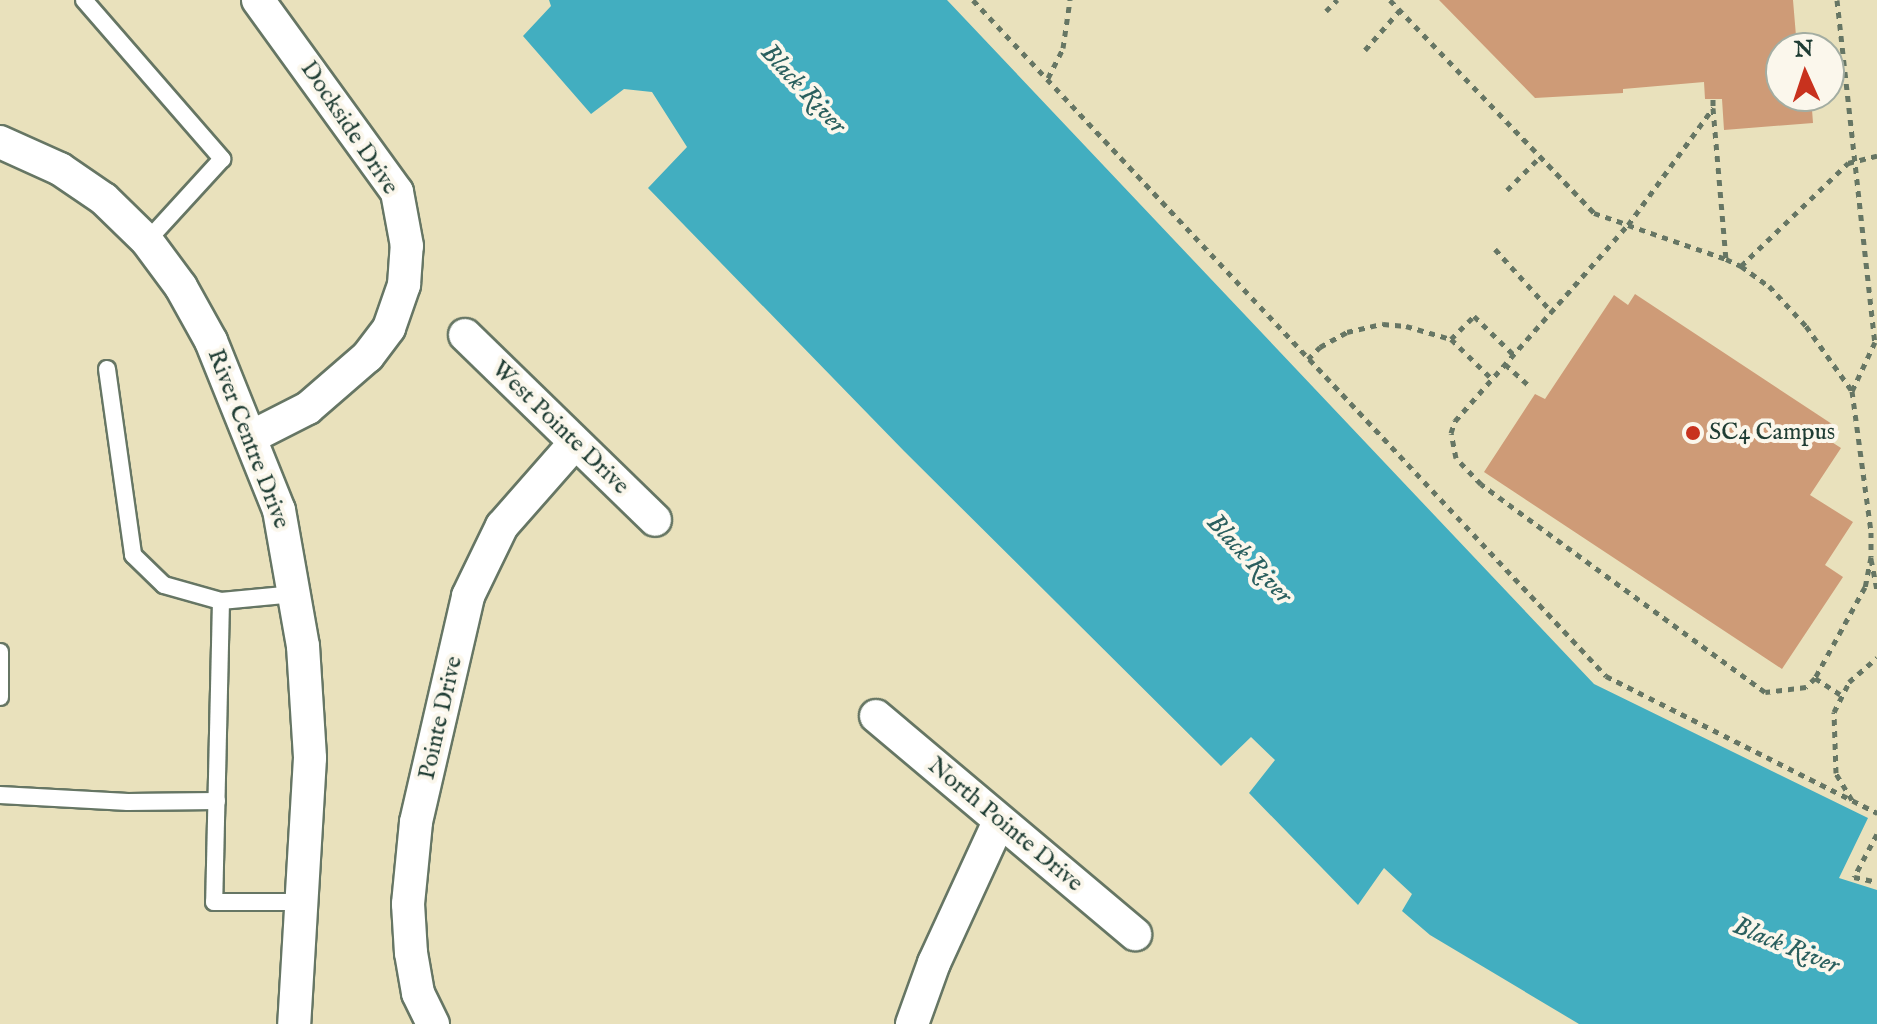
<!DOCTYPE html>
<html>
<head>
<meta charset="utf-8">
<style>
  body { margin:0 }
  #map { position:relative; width:1877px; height:1024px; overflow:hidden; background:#e9e1bc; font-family:"IM FELL English",serif }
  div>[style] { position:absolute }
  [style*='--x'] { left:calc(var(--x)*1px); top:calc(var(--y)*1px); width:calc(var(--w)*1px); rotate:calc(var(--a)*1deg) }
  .water>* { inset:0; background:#42aec0 }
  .building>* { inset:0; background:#ce9b77 }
  .path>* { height:5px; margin-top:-2.5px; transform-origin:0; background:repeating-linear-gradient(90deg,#667664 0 6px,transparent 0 12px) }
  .roads { filter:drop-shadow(2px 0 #667664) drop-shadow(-2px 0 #667664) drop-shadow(0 2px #667664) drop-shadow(0 -2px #667664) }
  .lane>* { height:16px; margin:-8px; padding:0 8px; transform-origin:8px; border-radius:8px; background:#fff }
  .street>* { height:32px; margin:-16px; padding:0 16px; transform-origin:16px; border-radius:16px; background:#fff }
  .dots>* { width:22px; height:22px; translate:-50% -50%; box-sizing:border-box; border:4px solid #fbf7ec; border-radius:50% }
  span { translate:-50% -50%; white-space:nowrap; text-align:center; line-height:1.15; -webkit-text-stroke:8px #fbf7ec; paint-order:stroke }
  .street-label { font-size:24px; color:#1f3d34 }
  .poi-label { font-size:24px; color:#1f3d34 }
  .left { translate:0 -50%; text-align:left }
  .water-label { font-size:26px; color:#2a5f5e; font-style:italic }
  .north { position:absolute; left:1765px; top:32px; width:80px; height:80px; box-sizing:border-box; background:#fbf7ec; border:2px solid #a3ada2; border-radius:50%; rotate:357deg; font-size:22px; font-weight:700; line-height:32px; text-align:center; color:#1f3d34 }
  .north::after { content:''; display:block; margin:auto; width:28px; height:36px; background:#c8321e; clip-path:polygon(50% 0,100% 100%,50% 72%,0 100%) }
</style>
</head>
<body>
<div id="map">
  <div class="water">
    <div style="clip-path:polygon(549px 0,947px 0,1594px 684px,1868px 818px,1839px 878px,1877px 890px,1877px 1024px,1579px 1024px,1430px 935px,1402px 911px,1412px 894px,1384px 868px,1358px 905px,1249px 793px,1275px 760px,1251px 737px,1221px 766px,904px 451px,648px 188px,687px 147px,652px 92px,624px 89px,591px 114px,523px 36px,551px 6px)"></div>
  </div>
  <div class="building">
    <div style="clip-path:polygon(1439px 0,1793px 0,1797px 48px,1773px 49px,1775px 73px,1781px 73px,1781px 96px,1811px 96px,1813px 123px,1724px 130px,1722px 99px,1705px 99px,1704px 82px,1623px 89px,1623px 93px,1535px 98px)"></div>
    <div style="clip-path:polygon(1635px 294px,1835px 426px,1827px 439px,1841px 448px,1810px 495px,1853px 522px,1825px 565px,1843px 577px,1782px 669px,1484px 472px,1535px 394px,1545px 399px,1614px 295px,1628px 305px)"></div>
  </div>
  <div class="path">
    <div style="--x:973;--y:0;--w:926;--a:46.88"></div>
    <div style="--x:1606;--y:676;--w:304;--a:26.8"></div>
    <div style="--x:1390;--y:0;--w:295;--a:46.2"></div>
    <div style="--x:1594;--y:213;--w:36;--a:19"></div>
    <div style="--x:1628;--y:225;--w:104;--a:19.1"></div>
    <div style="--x:1726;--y:259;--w:17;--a:25"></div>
    <div style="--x:1741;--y:266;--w:34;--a:36"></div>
    <div style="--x:1769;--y:286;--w:54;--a:47.2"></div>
    <div style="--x:1806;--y:326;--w:80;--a:54.7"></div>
    <div style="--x:1852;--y:391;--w:142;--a:82.3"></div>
    <div style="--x:1871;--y:532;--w:25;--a:90"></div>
    <div style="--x:1871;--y:557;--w:31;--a:101"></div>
    <div style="--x:1865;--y:587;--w:104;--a:118.8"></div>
    <div style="--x:1815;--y:678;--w:13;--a:135"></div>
    <div style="--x:1806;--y:687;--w:41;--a:173"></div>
    <div style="--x:1765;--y:692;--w:352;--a:-143.8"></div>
    <div style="--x:1481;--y:484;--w:36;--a:-134"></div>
    <div style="--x:1456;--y:458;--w:25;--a:-101"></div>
    <div style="--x:1451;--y:433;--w:13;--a:-72"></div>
    <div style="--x:1455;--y:421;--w:261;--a:-48.6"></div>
    <div style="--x:1628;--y:225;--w:145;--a:-54"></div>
    <div style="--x:1713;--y:108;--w:152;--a:85.1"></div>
    <div style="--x:1837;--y:0;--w:344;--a:83.7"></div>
    <div style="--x:1875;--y:342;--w:54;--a:115.1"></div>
    <div style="--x:1326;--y:11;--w:16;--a:-45"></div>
    <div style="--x:1365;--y:50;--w:53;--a:-48.8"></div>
    <div style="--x:1048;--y:78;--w:34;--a:-63"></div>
    <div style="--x:1063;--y:48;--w:49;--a:-81.7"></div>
    <div style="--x:1713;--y:99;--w:9;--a:90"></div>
    <div style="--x:1507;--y:190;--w:47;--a:-45"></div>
    <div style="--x:1495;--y:249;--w:85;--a:47.9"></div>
    <div style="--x:1741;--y:266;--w:149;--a:-43.9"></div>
    <div style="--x:1848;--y:163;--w:30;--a:-14"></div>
    <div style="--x:1451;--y:339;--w:33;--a:-45"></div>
    <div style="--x:1474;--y:316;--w:56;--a:44.3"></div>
    <div style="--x:1308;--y:359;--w:17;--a:-45"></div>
    <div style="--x:1320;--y:347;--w:31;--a:-29"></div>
    <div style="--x:1347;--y:332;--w:37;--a:-13"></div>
    <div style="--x:1383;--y:324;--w:23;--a:5"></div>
    <div style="--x:1406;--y:326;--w:47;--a:16.1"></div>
    <div style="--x:1451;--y:339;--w:57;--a:44.3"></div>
    <div style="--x:1505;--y:364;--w:30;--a:42"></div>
    <div style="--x:1871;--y:559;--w:32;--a:79"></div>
    <div style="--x:1815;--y:678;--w:30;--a:33"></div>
    <div style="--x:1852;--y:800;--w:31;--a:-121"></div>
    <div style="--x:1836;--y:773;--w:61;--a:-91.9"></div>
    <div style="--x:1834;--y:712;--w:34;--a:-63"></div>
    <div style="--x:1849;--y:682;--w:37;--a:-41"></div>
    <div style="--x:1877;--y:834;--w:49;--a:118.1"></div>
    <div style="--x:1854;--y:877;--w:24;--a:12"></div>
  </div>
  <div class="roads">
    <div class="lane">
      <div style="--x:84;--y:0;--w:211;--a:49"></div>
      <div style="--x:222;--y:159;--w:111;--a:132.4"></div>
      <div style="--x:107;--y:369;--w:188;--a:82"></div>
      <div style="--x:133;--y:555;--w:43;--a:44.1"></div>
      <div style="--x:164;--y:585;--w:59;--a:15.7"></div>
      <div style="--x:221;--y:601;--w:74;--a:-5.4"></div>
      <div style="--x:221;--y:601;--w:301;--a:91.3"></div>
      <div style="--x:214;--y:902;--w:90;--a:0"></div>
      <div style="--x:0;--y:652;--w:45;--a:90"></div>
      <div style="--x:0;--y:795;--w:128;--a:3.1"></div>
      <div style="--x:128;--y:802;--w:89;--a:-0.6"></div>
    </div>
    <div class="street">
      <div style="--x:0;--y:142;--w:66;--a:24.2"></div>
      <div style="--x:60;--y:169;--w:53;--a:34.3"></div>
      <div style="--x:104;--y:199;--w:60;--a:44.3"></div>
      <div style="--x:147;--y:241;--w:57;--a:53.5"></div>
      <div style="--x:181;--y:287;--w:62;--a:60.9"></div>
      <div style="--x:211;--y:341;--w:182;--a:68.1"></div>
      <div style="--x:279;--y:510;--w:138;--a:80"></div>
      <div style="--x:303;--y:646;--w:112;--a:86.4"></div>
      <div style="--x:310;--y:758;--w:266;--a:93.4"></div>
      <div style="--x:465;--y:335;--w:265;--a:44.2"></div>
      <div style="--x:251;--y:437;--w:64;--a:-27"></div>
      <div style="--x:308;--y:408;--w:79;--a:-40.9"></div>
      <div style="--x:368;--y:356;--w:35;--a:-53"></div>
      <div style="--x:389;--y:328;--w:46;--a:-70.8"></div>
      <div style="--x:404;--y:285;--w:39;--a:-86"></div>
      <div style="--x:407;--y:246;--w:55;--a:-100.5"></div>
      <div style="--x:397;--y:192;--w:237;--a:-125.9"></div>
      <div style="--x:876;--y:716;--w:339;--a:40.1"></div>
      <div style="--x:433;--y:1024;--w:34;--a:-116"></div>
      <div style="--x:418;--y:993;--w:41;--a:-99.9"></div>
      <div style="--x:411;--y:953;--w:49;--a:-93.5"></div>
      <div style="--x:408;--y:904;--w:82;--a:-84.4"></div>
      <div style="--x:416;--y:822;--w:232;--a:-77"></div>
      <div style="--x:468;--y:596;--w:78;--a:-64.1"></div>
      <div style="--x:502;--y:526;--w:109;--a:-48.7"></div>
      <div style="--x:912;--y:1024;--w:65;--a:-70.2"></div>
      <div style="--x:934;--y:963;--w:155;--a:-65.3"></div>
    </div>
  </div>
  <div class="dots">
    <div style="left:1693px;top:433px;background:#c8321e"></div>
  </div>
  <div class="street-label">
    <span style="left:349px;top:128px;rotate:56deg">Dockside Drive</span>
    <span style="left:560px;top:428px;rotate:44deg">West Pointe Drive</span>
    <span style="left:248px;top:439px;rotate:69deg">River Centre Drive</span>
    <span style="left:441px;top:718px;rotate:-77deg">Pointe Drive</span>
    <span style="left:1005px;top:825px;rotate:40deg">North Pointe Drive</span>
  </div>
  <div class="poi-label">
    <span class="left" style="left:1709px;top:433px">SC4 Campus</span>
  </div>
  <div class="water-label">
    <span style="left:803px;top:89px;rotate:47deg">Black River</span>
    <span style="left:1249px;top:559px;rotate:47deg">Black River</span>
    <span style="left:1786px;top:946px;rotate:22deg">Black River</span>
  </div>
  <div class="north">N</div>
</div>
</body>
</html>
